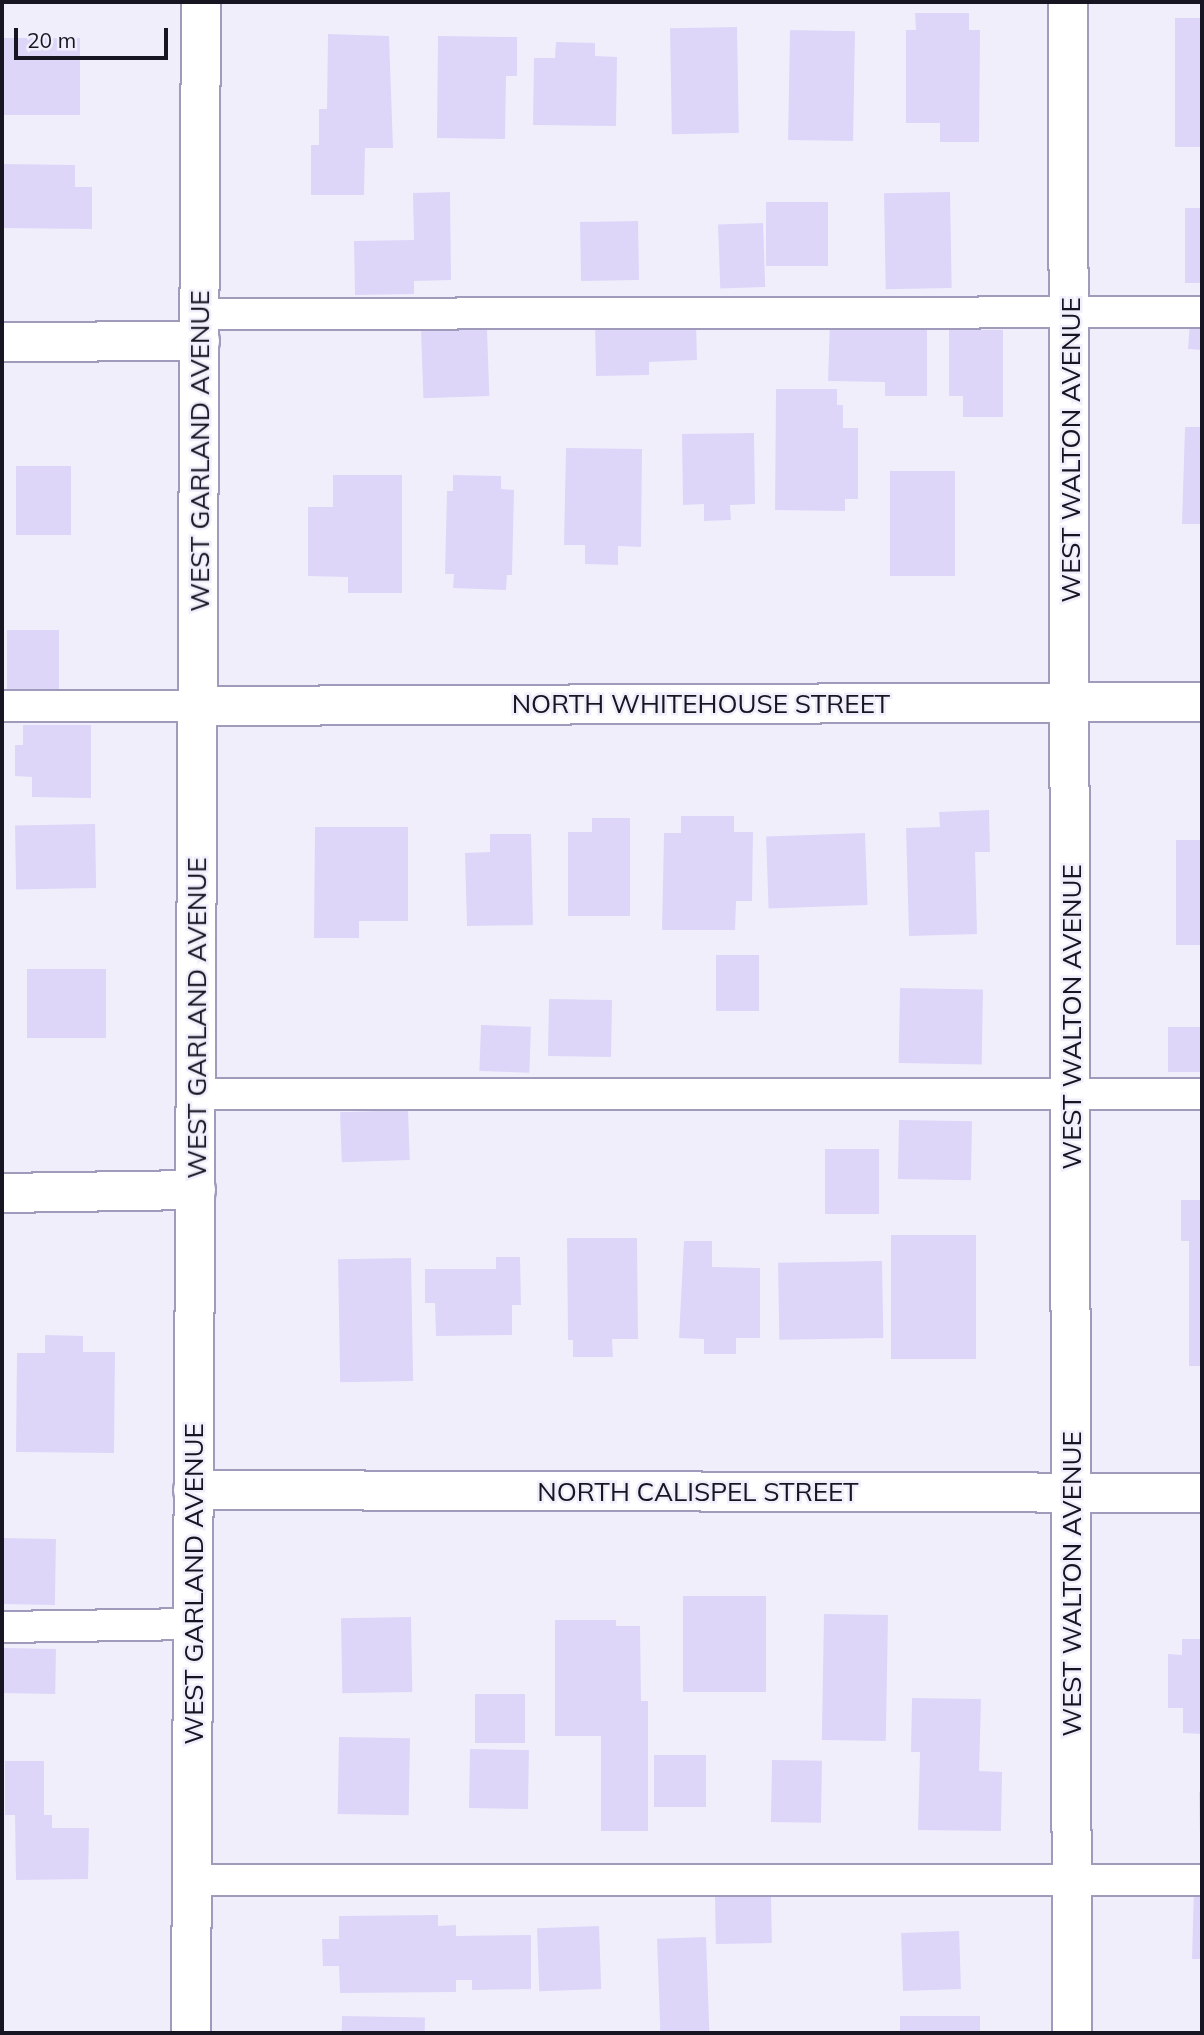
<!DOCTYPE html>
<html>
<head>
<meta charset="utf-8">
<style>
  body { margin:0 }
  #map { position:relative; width:1204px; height:2035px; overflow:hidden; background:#f1eefc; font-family:Mulish,sans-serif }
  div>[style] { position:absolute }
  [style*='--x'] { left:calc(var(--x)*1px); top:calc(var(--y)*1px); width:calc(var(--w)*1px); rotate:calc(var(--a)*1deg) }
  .building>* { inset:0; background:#ddd6f9; transform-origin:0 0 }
  .roads { filter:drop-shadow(2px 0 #a09abb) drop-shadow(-2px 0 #a09abb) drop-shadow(0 2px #a09abb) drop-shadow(0 -2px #a09abb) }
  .service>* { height:30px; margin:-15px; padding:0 15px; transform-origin:15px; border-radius:15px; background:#fff }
  .minor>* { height:38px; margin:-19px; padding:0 19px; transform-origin:19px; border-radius:19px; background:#fff }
  .tertiary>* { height:38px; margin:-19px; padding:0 19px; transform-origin:19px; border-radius:19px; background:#fff }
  span { translate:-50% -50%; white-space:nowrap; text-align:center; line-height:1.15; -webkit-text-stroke:5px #f1eefc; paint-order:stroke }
  .street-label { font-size:26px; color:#171521 }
  .frame { position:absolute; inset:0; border:4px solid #171521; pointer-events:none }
  .scale { position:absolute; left:14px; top:28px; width:154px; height:32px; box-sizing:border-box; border:4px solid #171521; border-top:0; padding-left:9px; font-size:21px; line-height:24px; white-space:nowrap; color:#171521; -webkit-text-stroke:5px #f1eefc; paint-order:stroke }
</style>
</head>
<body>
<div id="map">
  <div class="building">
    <div style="clip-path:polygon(915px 13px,969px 13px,969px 30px,980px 30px,979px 142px,940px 142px,940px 123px,906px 123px,906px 30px,916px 30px)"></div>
    <div style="left:1175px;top:18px;width:27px;height:129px"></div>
    <div style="left:737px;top:27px;width:106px;height:67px;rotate:89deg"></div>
    <div style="left:790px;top:30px;width:65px;height:110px;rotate:1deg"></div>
    <div style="clip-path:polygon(328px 34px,389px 36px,393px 148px,365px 148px,364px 195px,311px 195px,311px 145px,319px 145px,319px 109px,327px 109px)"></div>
    <div style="clip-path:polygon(438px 36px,517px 37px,517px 76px,506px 76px,505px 139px,437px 138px)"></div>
    <div style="left:2px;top:38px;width:78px;height:77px"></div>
    <div style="clip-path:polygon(556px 42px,595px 43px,595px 56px,617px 57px,616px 126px,533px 125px,534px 58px,555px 58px)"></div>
    <div style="clip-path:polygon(2px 164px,75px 165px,75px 187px,92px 187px,92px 229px,2px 228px)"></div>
    <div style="clip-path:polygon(450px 192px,451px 280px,414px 281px,414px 294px,355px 295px,354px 241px,414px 240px,413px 193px)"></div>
    <div style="left:950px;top:192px;width:96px;height:66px;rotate:89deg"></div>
    <div style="left:828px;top:202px;width:64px;height:62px;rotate:90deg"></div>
    <div style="left:1185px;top:208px;width:17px;height:75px"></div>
    <div style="left:638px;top:221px;width:59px;height:58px;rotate:89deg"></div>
    <div style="left:763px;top:223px;width:64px;height:45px;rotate:88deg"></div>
    <div style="clip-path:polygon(830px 320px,927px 322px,927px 396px,885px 396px,885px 382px,828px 381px)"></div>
    <div style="clip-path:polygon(1190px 320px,1202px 321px,1202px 350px,1188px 349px)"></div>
    <div style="clip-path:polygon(696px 321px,697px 360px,649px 362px,649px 375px,596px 376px,595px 323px)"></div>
    <div style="left:487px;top:329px;width:67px;height:66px;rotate:88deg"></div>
    <div style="clip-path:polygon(949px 330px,1003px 330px,1003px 417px,963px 417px,963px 396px,949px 396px)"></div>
    <div style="clip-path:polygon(776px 389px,837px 389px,837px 405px,843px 405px,843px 428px,858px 428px,858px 499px,845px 499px,845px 511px,775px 510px)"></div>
    <div style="clip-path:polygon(1185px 427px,1202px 427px,1202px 524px,1182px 524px)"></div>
    <div style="clip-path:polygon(754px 433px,755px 504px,730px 505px,731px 520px,704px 521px,704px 504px,683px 505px,682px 434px)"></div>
    <div style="clip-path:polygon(566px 448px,642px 449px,641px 547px,618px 546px,618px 565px,585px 564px,585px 545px,564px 545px)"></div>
    <div style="left:16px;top:466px;width:55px;height:69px"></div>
    <div style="left:890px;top:471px;width:65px;height:105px"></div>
    <div style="clip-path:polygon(333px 475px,402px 475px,402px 593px,348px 593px,348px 577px,308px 576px,308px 507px,333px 507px)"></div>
    <div style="clip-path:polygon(453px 475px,501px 476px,501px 489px,514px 490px,512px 575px,507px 575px,506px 590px,453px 588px,454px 574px,445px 574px,447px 491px,453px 491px)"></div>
    <div style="left:7px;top:630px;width:52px;height:59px"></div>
    <div style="clip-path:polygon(23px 725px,91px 725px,91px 798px,32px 797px,32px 777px,15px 776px,15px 745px,23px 745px)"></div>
    <div style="clip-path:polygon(989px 810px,990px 852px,975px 852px,977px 934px,909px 936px,906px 828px,940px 827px,939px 812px)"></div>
    <div style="clip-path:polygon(681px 816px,734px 816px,734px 832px,753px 832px,752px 901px,736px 901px,735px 930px,662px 930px,664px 833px,681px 833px)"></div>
    <div style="clip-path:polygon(592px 818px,630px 818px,630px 916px,568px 916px,568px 832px,592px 832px)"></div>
    <div style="left:95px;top:824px;width:64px;height:80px;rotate:89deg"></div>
    <div style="clip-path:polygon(315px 827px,408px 827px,408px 921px,359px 921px,359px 938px,314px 938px)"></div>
    <div style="left:865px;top:833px;width:72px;height:99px;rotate:88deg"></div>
    <div style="clip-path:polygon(490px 834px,531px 834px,533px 925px,467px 926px,465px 853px,490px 852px)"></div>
    <div style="left:1176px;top:840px;width:26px;height:105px"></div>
    <div style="left:716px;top:955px;width:43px;height:56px"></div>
    <div style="left:27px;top:969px;width:79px;height:69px"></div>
    <div style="left:900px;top:988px;width:83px;height:75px;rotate:1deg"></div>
    <div style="left:549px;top:999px;width:63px;height:57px;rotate:1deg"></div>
    <div style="left:481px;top:1025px;width:50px;height:46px;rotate:2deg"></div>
    <div style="left:1202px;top:1027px;width:45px;height:34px;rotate:90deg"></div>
    <div style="left:408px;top:1110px;width:50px;height:68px;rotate:88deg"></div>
    <div style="left:899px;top:1120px;width:73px;height:59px;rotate:1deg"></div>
    <div style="left:825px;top:1149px;width:54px;height:65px"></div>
    <div style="clip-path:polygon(1181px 1200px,1202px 1200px,1202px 1366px,1189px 1366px,1189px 1241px,1181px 1241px)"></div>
    <div style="left:891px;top:1235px;width:85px;height:124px"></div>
    <div style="clip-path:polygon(567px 1238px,637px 1238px,638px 1339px,612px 1339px,613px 1357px,573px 1357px,573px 1340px,568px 1340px)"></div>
    <div style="clip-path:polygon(684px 1241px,712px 1241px,712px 1267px,760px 1268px,760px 1338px,736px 1338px,736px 1354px,704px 1354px,704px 1339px,679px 1338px)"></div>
    <div style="clip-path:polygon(496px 1257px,520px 1257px,521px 1305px,512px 1305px,512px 1335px,436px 1336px,435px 1303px,425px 1303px,425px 1269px,496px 1269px)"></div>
    <div style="left:411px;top:1258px;width:123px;height:73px;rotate:89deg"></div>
    <div style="left:882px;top:1261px;width:77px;height:104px;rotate:89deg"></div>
    <div style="clip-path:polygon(45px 1335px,83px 1336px,83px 1352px,115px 1352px,114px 1453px,16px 1452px,17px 1353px,45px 1353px)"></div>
    <div style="left:2px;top:1538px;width:54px;height:66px;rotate:1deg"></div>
    <div style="left:683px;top:1596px;width:83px;height:96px"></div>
    <div style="left:824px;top:1614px;width:64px;height:126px;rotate:1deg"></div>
    <div style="left:411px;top:1617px;width:75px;height:70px;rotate:89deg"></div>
    <div style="clip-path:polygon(555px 1620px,616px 1620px,616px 1626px,640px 1626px,641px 1701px,648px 1701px,648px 1831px,601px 1831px,601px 1736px,555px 1736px)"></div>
    <div style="clip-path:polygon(1182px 1639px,1202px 1639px,1202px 1734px,1183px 1733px,1183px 1708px,1168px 1708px,1168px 1654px,1182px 1655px)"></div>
    <div style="left:3px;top:1648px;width:53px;height:45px;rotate:1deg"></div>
    <div style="left:475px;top:1694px;width:50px;height:49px"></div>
    <div style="clip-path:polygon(912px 1698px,981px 1699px,979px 1771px,1002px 1772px,1001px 1831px,918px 1830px,920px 1752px,911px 1752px)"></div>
    <div style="left:339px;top:1737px;width:71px;height:77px;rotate:1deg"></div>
    <div style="left:470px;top:1749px;width:59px;height:59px;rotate:1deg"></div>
    <div style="left:654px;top:1755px;width:52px;height:52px"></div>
    <div style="left:772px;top:1760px;width:50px;height:62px;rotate:1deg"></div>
    <div style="clip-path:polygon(5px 1761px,44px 1761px,44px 1815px,52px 1815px,52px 1828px,89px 1828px,88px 1879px,16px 1880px,15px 1815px,5px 1815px)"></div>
    <div style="clip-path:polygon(1199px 1792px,1202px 1792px,1202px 1838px,1200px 1838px)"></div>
    <div style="clip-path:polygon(1194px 1887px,1202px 1888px,1202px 1959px,1192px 1959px)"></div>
    <div style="left:771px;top:1895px;width:48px;height:56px;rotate:89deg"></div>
    <div style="clip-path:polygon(438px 1915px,438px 1926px,456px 1925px,456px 1936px,531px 1935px,531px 1989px,472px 1990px,472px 1980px,456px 1980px,456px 1992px,340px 1993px,339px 1966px,323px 1966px,322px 1939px,339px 1939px,339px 1916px)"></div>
    <div style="left:599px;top:1926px;width:63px;height:62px;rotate:88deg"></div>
    <div style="left:959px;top:1931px;width:58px;height:58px;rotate:88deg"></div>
    <div style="left:706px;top:1937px;width:96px;height:49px;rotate:88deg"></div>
    <div style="left:342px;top:2016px;width:83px;height:17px;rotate:1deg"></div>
    <div style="left:900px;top:2016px;width:80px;height:17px"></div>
  </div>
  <div class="roads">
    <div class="service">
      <div style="--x:200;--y:314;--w:1002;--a:-0.11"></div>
      <div style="--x:2;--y:706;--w:197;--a:0"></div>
      <div style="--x:197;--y:1094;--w:1005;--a:0"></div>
      <div style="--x:2;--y:1627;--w:194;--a:-0.9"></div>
      <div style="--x:193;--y:1880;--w:1009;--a:0"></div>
    </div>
    <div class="minor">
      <div style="--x:1068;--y:2;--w:2031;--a:89.89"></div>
      <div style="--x:2;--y:342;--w:198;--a:-0.3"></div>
      <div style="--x:199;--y:706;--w:1003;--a:-0.23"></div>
      <div style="--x:2;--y:1193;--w:194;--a:-0.9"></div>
      <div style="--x:193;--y:1490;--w:1009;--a:0.17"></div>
    </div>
    <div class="tertiary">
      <div style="--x:191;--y:2033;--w:2031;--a:-89.72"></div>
    </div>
  </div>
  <div class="street-label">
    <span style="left:1071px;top:450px;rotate:-90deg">WEST WALTON AVENUE</span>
    <span style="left:200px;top:451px;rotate:-90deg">WEST GARLAND AVENUE</span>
    <span style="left:701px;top:704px">NORTH WHITEHOUSE STREET</span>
    <span style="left:1072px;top:1017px;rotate:-90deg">WEST WALTON AVENUE</span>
    <span style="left:197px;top:1018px;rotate:-90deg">WEST GARLAND AVENUE</span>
    <span style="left:698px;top:1492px">NORTH CALISPEL STREET</span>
    <span style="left:194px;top:1584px;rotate:-90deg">WEST GARLAND AVENUE</span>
    <span style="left:1072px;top:1584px;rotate:-90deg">WEST WALTON AVENUE</span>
  </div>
  <div class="frame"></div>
  <div class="scale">20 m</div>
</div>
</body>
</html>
